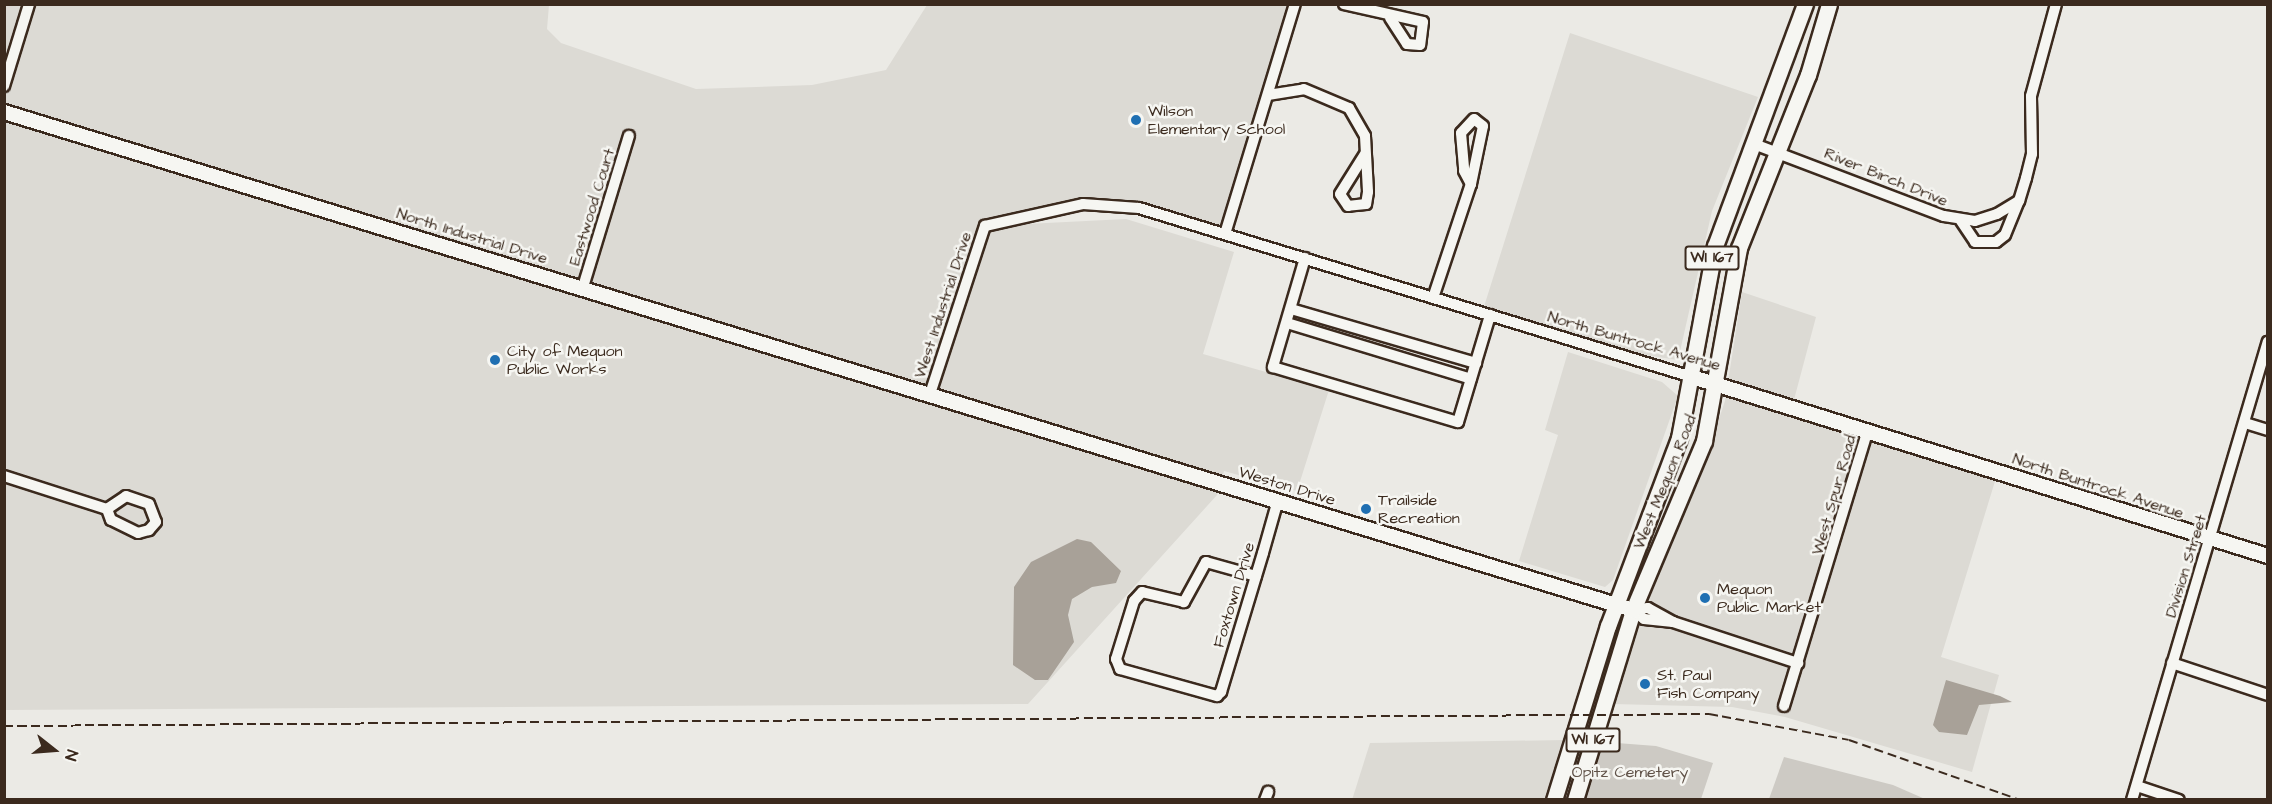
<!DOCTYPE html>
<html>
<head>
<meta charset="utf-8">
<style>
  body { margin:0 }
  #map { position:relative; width:2272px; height:804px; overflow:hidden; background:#ebeae5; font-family:"Architects Daughter",sans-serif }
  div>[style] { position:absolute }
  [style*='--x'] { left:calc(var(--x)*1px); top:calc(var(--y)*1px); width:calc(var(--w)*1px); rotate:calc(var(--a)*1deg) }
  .built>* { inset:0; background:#dcdad4 }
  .green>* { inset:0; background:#cdcac4 }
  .water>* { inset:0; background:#a8a198 }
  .roads { filter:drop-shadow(2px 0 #3b2a1e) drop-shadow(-2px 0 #3b2a1e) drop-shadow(0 2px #3b2a1e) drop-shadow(0 -2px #3b2a1e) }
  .street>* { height:10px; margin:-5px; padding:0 5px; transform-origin:5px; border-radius:5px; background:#f6f6f2 }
  .secondary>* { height:14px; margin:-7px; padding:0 7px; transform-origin:7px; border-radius:7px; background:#f6f6f2 }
  .primary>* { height:15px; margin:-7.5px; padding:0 7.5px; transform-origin:7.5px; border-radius:7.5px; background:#f6f6f2 }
  .rail>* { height:2px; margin-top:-1px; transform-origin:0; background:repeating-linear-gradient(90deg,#3b2a1e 0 9px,transparent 0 13.5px) }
  .dots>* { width:16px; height:16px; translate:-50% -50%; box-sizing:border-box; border:3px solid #f6f6f2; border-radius:50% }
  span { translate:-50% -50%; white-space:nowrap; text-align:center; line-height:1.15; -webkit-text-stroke:5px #f6f6f2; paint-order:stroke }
  .shield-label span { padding:2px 4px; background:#f6f6f2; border:2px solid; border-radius:4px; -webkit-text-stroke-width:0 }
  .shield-label { font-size:15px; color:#3b2a1e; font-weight:700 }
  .poi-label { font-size:16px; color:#3b2a1e }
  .left { translate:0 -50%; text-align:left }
  .street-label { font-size:16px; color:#3b2a1e }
  .park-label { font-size:16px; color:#605248 }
  .frame { position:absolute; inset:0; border:6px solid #3b2a1e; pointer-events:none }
  .north { position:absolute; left:24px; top:720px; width:60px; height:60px; -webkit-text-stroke:4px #f6f6f2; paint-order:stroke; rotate:107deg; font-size:16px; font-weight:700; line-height:24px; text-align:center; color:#3b2a1e }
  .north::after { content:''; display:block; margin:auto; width:21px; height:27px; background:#3b2a1e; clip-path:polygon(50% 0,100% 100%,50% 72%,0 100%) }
</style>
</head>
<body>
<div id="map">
  <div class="built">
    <div style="clip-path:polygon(4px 5px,549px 5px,547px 29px,561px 43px,696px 89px,812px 85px,886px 70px,927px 5px,1295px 5px,1225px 234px,1105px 203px,986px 226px,1126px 219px,1234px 252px,1203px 354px,1329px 390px,1297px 491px,1224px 471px,1217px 495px,1028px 704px,5px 710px)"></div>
    <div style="clip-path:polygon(1570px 33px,1758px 97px,1712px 211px,1678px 360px,1592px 347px,1482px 313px)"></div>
    <div style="clip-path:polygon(1742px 292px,1816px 317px,1791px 411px,1996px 478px,1941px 657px,1999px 675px,1972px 772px,1785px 717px,1732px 707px,1613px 704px,1648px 591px,1701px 472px,1725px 401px)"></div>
    <div style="clip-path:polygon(1568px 352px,1662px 382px,1678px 396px,1613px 580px,1605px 587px,1519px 561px,1558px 435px,1545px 430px)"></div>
    <div style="clip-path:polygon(1565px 740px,1544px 799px,1352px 800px,1370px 743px)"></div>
  </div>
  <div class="green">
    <div style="clip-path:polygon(1604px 742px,1656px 746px,1713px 763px,1701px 799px,1582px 800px)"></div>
    <div style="clip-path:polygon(1784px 757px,1893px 785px,1925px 799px,1769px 799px)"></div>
  </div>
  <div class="water">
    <div style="clip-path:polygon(1077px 539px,1091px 542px,1121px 571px,1116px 583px,1092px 587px,1072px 599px,1068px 615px,1074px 642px,1048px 680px,1035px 680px,1013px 665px,1014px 587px,1031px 562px)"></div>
    <div style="clip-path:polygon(1946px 680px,2000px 696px,2012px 702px,1979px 705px,1967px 735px,1939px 732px,1933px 725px)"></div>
  </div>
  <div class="roads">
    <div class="street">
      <div style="--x:1344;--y:4;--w:81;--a:12.8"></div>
      <div style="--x:1423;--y:22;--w:23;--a:97"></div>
      <div style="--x:1420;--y:45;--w:13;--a:-176"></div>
      <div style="--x:1407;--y:44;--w:31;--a:-123"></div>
      <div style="--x:4;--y:86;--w:86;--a:-73"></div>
      <div style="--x:1268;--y:95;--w:36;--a:-9"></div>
      <div style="--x:1304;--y:89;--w:49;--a:22.9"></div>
      <div style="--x:1349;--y:108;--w:32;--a:60"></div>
      <div style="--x:1365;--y:136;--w:56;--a:86.9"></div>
      <div style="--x:1368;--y:192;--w:12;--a:99"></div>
      <div style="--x:1366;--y:204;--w:18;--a:174"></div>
      <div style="--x:1348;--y:206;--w:14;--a:-124"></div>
      <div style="--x:1340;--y:194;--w:47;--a:-58"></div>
      <div style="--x:1754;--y:144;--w:203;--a:20.8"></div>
      <div style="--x:1944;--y:216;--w:31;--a:9"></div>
      <div style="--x:1975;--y:221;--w:23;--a:-18"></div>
      <div style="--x:1997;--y:214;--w:26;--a:-31"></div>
      <div style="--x:2019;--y:201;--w:24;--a:-73"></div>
      <div style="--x:2026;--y:178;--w:25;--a:-76"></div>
      <div style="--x:2032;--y:154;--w:58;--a:-91"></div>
      <div style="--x:2031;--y:96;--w:95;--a:-74.8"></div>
      <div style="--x:1961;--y:221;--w:25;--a:56"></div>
      <div style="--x:1975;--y:242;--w:21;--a:0"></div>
      <div style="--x:1996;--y:242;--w:11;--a:-38"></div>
      <div style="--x:2005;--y:235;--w:35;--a:-68"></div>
      <div style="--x:1225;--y:234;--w:240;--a:-73.1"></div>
      <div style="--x:1305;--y:258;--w:114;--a:106.4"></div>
      <div style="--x:1273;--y:367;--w:193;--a:16.6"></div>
      <div style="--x:1458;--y:422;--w:112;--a:-73.3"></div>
      <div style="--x:583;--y:287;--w:158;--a:-73.1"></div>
      <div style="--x:1433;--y:298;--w:120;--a:-71.6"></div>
      <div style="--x:1471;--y:184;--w:59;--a:-78.3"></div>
      <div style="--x:1483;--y:126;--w:11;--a:-142"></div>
      <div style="--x:1474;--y:119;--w:19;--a:133"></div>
      <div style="--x:1461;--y:133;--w:38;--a:85"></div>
      <div style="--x:1464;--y:171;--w:15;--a:62"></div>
      <div style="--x:1291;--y:309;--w:193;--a:16.3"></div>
      <div style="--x:1287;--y:323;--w:192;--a:16.9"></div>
      <div style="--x:930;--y:394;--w:177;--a:-71.9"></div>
      <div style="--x:985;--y:226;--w:100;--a:-12.7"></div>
      <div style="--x:1083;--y:204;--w:56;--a:4.1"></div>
      <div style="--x:1139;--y:208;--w:575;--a:16.99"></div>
      <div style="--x:2245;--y:423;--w:24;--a:17"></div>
      <div style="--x:4;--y:476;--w:108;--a:17.8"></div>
      <div style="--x:126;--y:496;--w:24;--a:19"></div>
      <div style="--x:149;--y:504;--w:19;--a:69"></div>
      <div style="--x:156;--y:522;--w:11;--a:131"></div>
      <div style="--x:149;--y:530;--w:11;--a:165"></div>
      <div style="--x:138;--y:533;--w:30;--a:-154"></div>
      <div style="--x:111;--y:520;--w:12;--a:-110"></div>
      <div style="--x:107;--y:509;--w:23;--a:-34"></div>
      <div style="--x:1256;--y:576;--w:52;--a:-164.4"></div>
      <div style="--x:1206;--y:562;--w:46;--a:118.8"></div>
      <div style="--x:1184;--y:602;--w:43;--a:-166.6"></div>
      <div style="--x:1142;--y:592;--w:12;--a:132"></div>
      <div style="--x:1134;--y:601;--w:61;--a:107.2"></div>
      <div style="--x:1116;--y:659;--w:11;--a:68"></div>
      <div style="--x:1120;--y:669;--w:101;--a:15.6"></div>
      <div style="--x:1217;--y:696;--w:6;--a:-45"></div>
      <div style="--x:1221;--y:692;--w:145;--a:-73.2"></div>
      <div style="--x:1263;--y:553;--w:55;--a:-74.2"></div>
      <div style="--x:1633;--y:610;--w:15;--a:-8"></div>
      <div style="--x:1648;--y:608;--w:29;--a:29"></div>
      <div style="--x:1673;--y:622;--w:132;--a:18.2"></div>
      <div style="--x:1633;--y:610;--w:14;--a:39"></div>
      <div style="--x:1644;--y:619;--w:29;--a:6"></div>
      <div style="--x:2172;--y:663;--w:101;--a:18.4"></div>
      <div style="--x:1784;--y:706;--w:288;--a:-73.1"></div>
      <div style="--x:2137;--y:786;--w:44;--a:18.4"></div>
      <div style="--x:1265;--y:800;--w:9;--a:-69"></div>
      <div style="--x:2132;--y:800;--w:478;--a:-73.5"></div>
    </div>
    <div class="secondary">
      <div style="--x:4;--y:112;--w:1703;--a:17"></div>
      <div style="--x:1689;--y:376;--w:606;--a:17.27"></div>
    </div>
    <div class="primary">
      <div style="--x:1554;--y:800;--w:182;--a:-72.8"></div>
      <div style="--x:1608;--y:626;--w:201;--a:-69.3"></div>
      <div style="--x:1679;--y:438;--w:195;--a:-79.4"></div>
      <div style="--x:1715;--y:246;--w:258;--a:-69.6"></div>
      <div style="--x:1575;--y:800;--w:199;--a:-73"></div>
      <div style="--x:1633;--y:610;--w:183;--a:-67.2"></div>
      <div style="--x:1704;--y:441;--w:196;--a:-79.7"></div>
      <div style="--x:1739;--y:248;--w:186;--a:-68.3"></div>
      <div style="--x:1808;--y:75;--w:74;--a:-73.5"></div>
    </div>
  </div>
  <div class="rail">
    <div style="--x:4;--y:726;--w:1705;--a:-0.4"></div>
    <div style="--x:1709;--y:714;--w:142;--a:10.5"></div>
    <div style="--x:1849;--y:740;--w:181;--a:19.3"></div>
  </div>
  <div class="dots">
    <div style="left:1136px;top:120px;background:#1f6fb2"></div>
    <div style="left:495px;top:360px;background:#1f6fb2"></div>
    <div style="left:1366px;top:509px;background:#1f6fb2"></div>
    <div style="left:1705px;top:598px;background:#1f6fb2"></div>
    <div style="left:1645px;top:684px;background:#1f6fb2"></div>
  </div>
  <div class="shield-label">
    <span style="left:1712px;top:258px">WI 167</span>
    <span style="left:1593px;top:740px">WI 167</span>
  </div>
  <div class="poi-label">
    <span class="left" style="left:1148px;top:120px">Wilson<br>Elementary School</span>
    <span class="left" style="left:507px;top:360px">City of Mequon<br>Public Works</span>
    <span class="left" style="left:1378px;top:509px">Trailside<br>Recreation</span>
    <span class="left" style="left:1717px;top:598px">Mequon<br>Public Market</span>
    <span class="left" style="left:1657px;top:684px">St. Paul<br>Fish Company</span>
  </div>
  <div class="street-label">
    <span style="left:1886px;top:177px;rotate:22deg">River Birch Drive</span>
    <span style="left:592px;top:207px;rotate:-73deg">Eastwood Court</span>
    <span style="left:472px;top:236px;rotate:17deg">North Industrial Drive</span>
    <span style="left:943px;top:305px;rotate:-72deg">West Industrial Drive</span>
    <span style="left:1634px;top:341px;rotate:16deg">North Buntrock Avenue</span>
    <span style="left:1665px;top:482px;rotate:-68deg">West Mequon Road</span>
    <span style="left:1287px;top:486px;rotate:17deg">Weston Drive</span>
    <span style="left:2098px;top:486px;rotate:18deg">North Buntrock Avenue</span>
    <span style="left:1834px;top:495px;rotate:-74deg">West Spur Road</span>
    <span style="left:2186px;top:566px;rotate:-73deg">Division Street</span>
    <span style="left:1234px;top:595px;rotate:-73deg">Foxtown Drive</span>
  </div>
  <div class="park-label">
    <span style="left:1630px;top:772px">Opitz Cemetery</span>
  </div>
  <div class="frame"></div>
  <div class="north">N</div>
</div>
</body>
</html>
